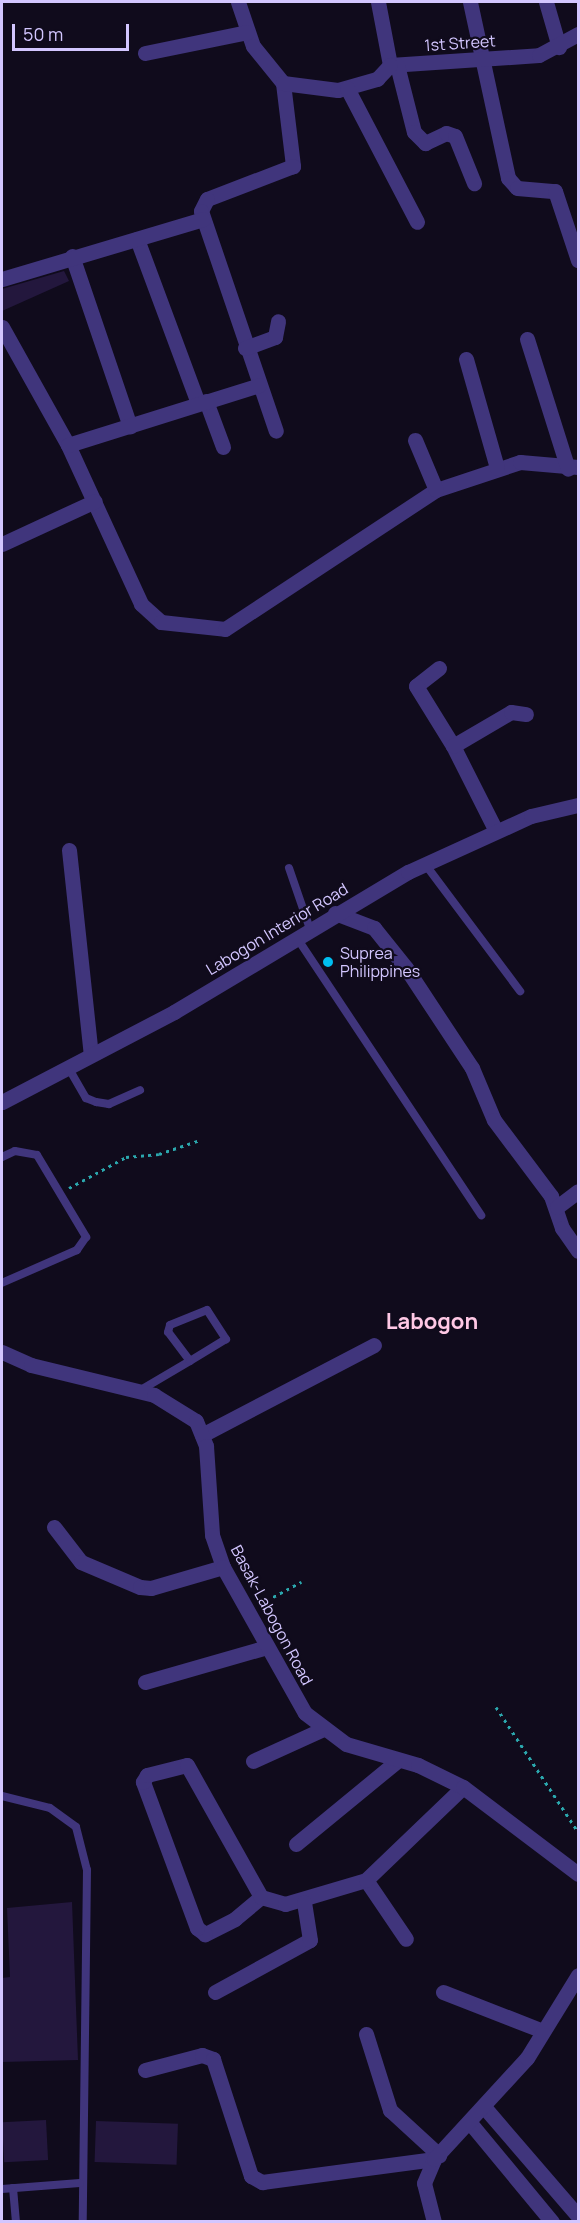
<!DOCTYPE html>
<html>
<head>
<meta charset="utf-8">
<style>
  body { margin:0 }
  #map { position:relative; width:580px; height:2223px; overflow:hidden; background:#100b1c; font-family:Manrope,sans-serif }
  div>[style] { position:absolute }
  [style*='--x'] { left:calc(var(--x)*1px); top:calc(var(--y)*1px); width:calc(var(--w)*1px); rotate:calc(var(--a)*1deg) }
  .building>* { inset:0; background:#23173d; transform-origin:0 0 }
  .path>* { height:3px; margin-top:-1.5px; transform-origin:0; background:repeating-linear-gradient(90deg,#2ba8ae 0 3px,transparent 0 7.5px) }
  .service>* { height:8px; margin:-4px; padding:0 4px; transform-origin:4px; border-radius:4px; background:#40357c }
  .minor>* { height:15px; margin:-7.5px; padding:0 7.5px; transform-origin:7.5px; border-radius:7.5px; background:#40357c }
  .tertiary>* { height:15px; margin:-7.5px; padding:0 7.5px; transform-origin:7.5px; border-radius:7.5px; background:#40357c }
  .dots>* { width:16px; height:16px; translate:-50% -50%; box-sizing:border-box; border:3px solid #100b1c; border-radius:50% }
  span { translate:-50% -50%; white-space:nowrap; text-align:center; line-height:1.15; -webkit-text-stroke:4.5px #100b1c; paint-order:stroke }
  .street-label { font-size:16px; color:#d3c6ff }
  .poi-label { font-size:16px; color:#d3c6ff }
  .left { translate:0 -50%; text-align:left }
  .district-label { font-size:22px; color:#ffc8e5; font-weight:700 }
  .frame { position:absolute; inset:0; border:3px solid #d3c6ff; pointer-events:none }
  .scale { position:absolute; left:12px; top:24px; width:117px; height:27px; box-sizing:border-box; border:3px solid #d3c6ff; border-top:0; padding-left:8px; font-size:18px; line-height:21px; white-space:nowrap; color:#d3c6ff; -webkit-text-stroke:4px #100b1c; paint-order:stroke }
</style>
</head>
<body>
<div id="map">
  <div class="building">
    <div style="clip-path:polygon(64px 271px,69px 281px,2px 311px,2px 289px)"></div>
    <div style="clip-path:polygon(72px 1902px,78px 2060px,2px 2062px,2px 1978px,10px 1977px,7px 1908px)"></div>
    <div style="left:46px;top:2120px;width:40px;height:44px;rotate:87deg"></div>
    <div style="left:96px;top:2121px;width:82px;height:41px;rotate:2deg"></div>
  </div>
  <div class="path">
    <div style="--x:69;--y:1188;--w:65;--a:-28.5"></div>
    <div style="--x:126;--y:1157;--w:33;--a:-5"></div>
    <div style="--x:159;--y:1154;--w:43;--a:-18.9"></div>
    <div style="--x:260;--y:1604;--w:47;--a:-28.2"></div>
    <div style="--x:496;--y:1707;--w:149;--a:56.7"></div>
  </div>
  <div class="service">
    <div style="--x:425;--y:864;--w:159;--a:53.2"></div>
    <div style="--x:289;--y:868;--w:65;--a:71"></div>
    <div style="--x:297;--y:938;--w:333;--a:56.4"></div>
    <div style="--x:68;--y:1067;--w:36;--a:60"></div>
    <div style="--x:86;--y:1098;--w:11;--a:22"></div>
    <div style="--x:96;--y:1102;--w:13;--a:9"></div>
    <div style="--x:109;--y:1104;--w:34;--a:-24"></div>
    <div style="--x:2;--y:1157;--w:14;--a:-25"></div>
    <div style="--x:15;--y:1151;--w:22;--a:10"></div>
    <div style="--x:37;--y:1155;--w:96;--a:59.1"></div>
    <div style="--x:86;--y:1237;--w:16;--a:125"></div>
    <div style="--x:77;--y:1250;--w:82;--a:156.3"></div>
    <div style="--x:139;--y:1391;--w:59;--a:-30.5"></div>
    <div style="--x:190;--y:1361;--w:36;--a:-127"></div>
    <div style="--x:168;--y:1332;--w:7;--a:-74"></div>
    <div style="--x:170;--y:1325;--w:40;--a:-22"></div>
    <div style="--x:207;--y:1310;--w:35;--a:57"></div>
    <div style="--x:226;--y:1339;--w:42;--a:148.6"></div>
    <div style="--x:2;--y:1796;--w:49;--a:14"></div>
    <div style="--x:50;--y:1808;--w:32;--a:36"></div>
    <div style="--x:76;--y:1827;--w:44;--a:75.7"></div>
    <div style="--x:87;--y:1870;--w:352;--a:90.7"></div>
    <div style="--x:13;--y:2188;--w:34;--a:85"></div>
    <div style="--x:2;--y:2189;--w:78;--a:-4.4"></div>
  </div>
  <div class="minor">
    <div style="--x:238;--y:2;--w:46;--a:71.2"></div>
    <div style="--x:253;--y:46;--w:48;--a:51"></div>
    <div style="--x:283;--y:83;--w:84;--a:83.1"></div>
    <div style="--x:293;--y:166;--w:92;--a:159"></div>
    <div style="--x:207;--y:199;--w:13;--a:117"></div>
    <div style="--x:201;--y:211;--w:232;--a:71.2"></div>
    <div style="--x:378;--y:2;--w:64;--a:79.2"></div>
    <div style="--x:470;--y:2;--w:180;--a:77.8"></div>
    <div style="--x:508;--y:178;--w:13;--a:48"></div>
    <div style="--x:517;--y:188;--w:38;--a:5"></div>
    <div style="--x:555;--y:191;--w:73;--a:71.6"></div>
    <div style="--x:546;--y:2;--w:47;--a:73.9"></div>
    <div style="--x:145;--y:53;--w:104;--a:-11.6"></div>
    <div style="--x:390;--y:65;--w:149;--a:-3.8"></div>
    <div style="--x:539;--y:55;--w:44;--a:-28.3"></div>
    <div style="--x:397;--y:65;--w:69;--a:75.8"></div>
    <div style="--x:414;--y:132;--w:16;--a:45"></div>
    <div style="--x:425;--y:143;--w:23;--a:-25"></div>
    <div style="--x:446;--y:133;--w:9;--a:18"></div>
    <div style="--x:455;--y:136;--w:51;--a:68"></div>
    <div style="--x:283;--y:83;--w:55;--a:7.3"></div>
    <div style="--x:338;--y:90;--w:41;--a:-15.8"></div>
    <div style="--x:377;--y:79;--w:19;--a:-47"></div>
    <div style="--x:347;--y:88;--w:151;--a:62.4"></div>
    <div style="--x:137;--y:239;--w:175;--a:69.6"></div>
    <div style="--x:72;--y:256;--w:180;--a:71.2"></div>
    <div style="--x:2;--y:279;--w:210;--a:-16.6"></div>
    <div style="--x:2;--y:327;--w:135;--a:60.8"></div>
    <div style="--x:68;--y:445;--w:175;--a:65.3"></div>
    <div style="--x:141;--y:604;--w:27;--a:42"></div>
    <div style="--x:161;--y:622;--w:64;--a:6.2"></div>
    <div style="--x:225;--y:629;--w:253;--a:-33.4"></div>
    <div style="--x:436;--y:490;--w:89;--a:-18.4"></div>
    <div style="--x:520;--y:462;--w:58;--a:4.9"></div>
    <div style="--x:527;--y:339;--w:136;--a:72.5"></div>
    <div style="--x:245;--y:348;--w:32;--a:-20"></div>
    <div style="--x:275;--y:337;--w:16;--a:-79"></div>
    <div style="--x:466;--y:359;--w:113;--a:74.1"></div>
    <div style="--x:206;--y:401;--w:49;--a:69.7"></div>
    <div style="--x:415;--y:440;--w:54;--a:67.2"></div>
    <div style="--x:68;--y:445;--w:200;--a:-17.4"></div>
    <div style="--x:2;--y:544;--w:102;--a:-24.8"></div>
    <div style="--x:439;--y:668;--w:29;--a:142"></div>
    <div style="--x:416;--y:686;--w:70;--a:58.3"></div>
    <div style="--x:496;--y:831;--w:95;--a:-116.8"></div>
    <div style="--x:453;--y:746;--w:67;--a:-30.4"></div>
    <div style="--x:511;--y:712;--w:15;--a:8"></div>
    <div style="--x:69;--y:850;--w:206;--a:83.9"></div>
    <div style="--x:335;--y:913;--w:42;--a:21"></div>
    <div style="--x:374;--y:928;--w:51;--a:51.3"></div>
    <div style="--x:406;--y:968;--w:120;--a:56.6"></div>
    <div style="--x:472;--y:1068;--w:56;--a:67.1"></div>
    <div style="--x:494;--y:1120;--w:95;--a:53.1"></div>
    <div style="--x:551;--y:1196;--w:34;--a:71"></div>
    <div style="--x:562;--y:1228;--w:28;--a:55"></div>
    <div style="--x:557;--y:1207;--w:26;--a:-37"></div>
    <div style="--x:202;--y:1435;--w:194;--a:-27.6"></div>
    <div style="--x:54;--y:1527;--w:44;--a:52.4"></div>
    <div style="--x:81;--y:1562;--w:64;--a:23"></div>
    <div style="--x:140;--y:1587;--w:11;--a:5"></div>
    <div style="--x:151;--y:1588;--w:75;--a:-16.3"></div>
    <div style="--x:145;--y:1682;--w:127;--a:-16"></div>
    <div style="--x:253;--y:1761;--w:75;--a:-24.5"></div>
    <div style="--x:296;--y:1844;--w:131;--a:-39.4"></div>
    <div style="--x:366;--y:1880;--w:71;--a:55.9"></div>
    <div style="--x:261;--y:1897;--w:34;--a:140"></div>
    <div style="--x:235;--y:1919;--w:34;--a:153"></div>
    <div style="--x:205;--y:1934;--w:10;--a:-143"></div>
    <div style="--x:197;--y:1928;--w:156;--a:-110.3"></div>
    <div style="--x:143;--y:1782;--w:8;--a:-60"></div>
    <div style="--x:147;--y:1775;--w:41;--a:-14"></div>
    <div style="--x:187;--y:1765;--w:151;--a:60.7"></div>
    <div style="--x:261;--y:1897;--w:25;--a:16"></div>
    <div style="--x:285;--y:1904;--w:84;--a:-16.5"></div>
    <div style="--x:366;--y:1880;--w:134;--a:-43.8"></div>
    <div style="--x:215;--y:1992;--w:108;--a:-28.7"></div>
    <div style="--x:310;--y:1940;--w:38;--a:-99"></div>
    <div style="--x:443;--y:1992;--w:107;--a:21.3"></div>
    <div style="--x:366;--y:2034;--w:80;--a:72.5"></div>
    <div style="--x:390;--y:2110;--w:67;--a:42.6"></div>
    <div style="--x:145;--y:2070;--w:59;--a:-14.7"></div>
    <div style="--x:202;--y:2055;--w:12;--a:20"></div>
    <div style="--x:213;--y:2059;--w:123;--a:72"></div>
    <div style="--x:251;--y:2176;--w:13;--a:29"></div>
    <div style="--x:262;--y:2182;--w:174;--a:-7.6"></div>
    <div style="--x:485;--y:2108;--w:143;--a:49.3"></div>
    <div style="--x:471;--y:2124;--w:127;--a:50.4"></div>
  </div>
  <div class="tertiary">
    <div style="--x:2;--y:1102;--w:194;--a:-27.6"></div>
    <div style="--x:174;--y:1012;--w:273;--a:-30.9"></div>
    <div style="--x:408;--y:872;--w:135;--a:-24.5"></div>
    <div style="--x:531;--y:816;--w:48;--a:-13.2"></div>
    <div style="--x:2;--y:1352;--w:32;--a:24"></div>
    <div style="--x:31;--y:1365;--w:127;--a:13.7"></div>
    <div style="--x:154;--y:1395;--w:49;--a:31.8"></div>
    <div style="--x:196;--y:1421;--w:27;--a:68"></div>
    <div style="--x:206;--y:1446;--w:89;--a:86.1"></div>
    <div style="--x:212;--y:1535;--w:34;--a:71"></div>
    <div style="--x:223;--y:1567;--w:167;--a:60.7"></div>
    <div style="--x:305;--y:1713;--w:51;--a:37.1"></div>
    <div style="--x:346;--y:1744;--w:75;--a:16.3"></div>
    <div style="--x:418;--y:1765;--w:50;--a:26.1"></div>
    <div style="--x:463;--y:1787;--w:144;--a:37.1"></div>
    <div style="--x:434;--y:2222;--w:40;--a:-104.4"></div>
    <div style="--x:424;--y:2183;--w:26;--a:-67"></div>
    <div style="--x:434;--y:2159;--w:137;--a:-47.4"></div>
    <div style="--x:527;--y:2058;--w:97;--a:-58.4"></div>
  </div>
  <div class="dots">
    <div style="left:328px;top:962px;background:#00bef1"></div>
  </div>
  <div class="street-label">
    <span style="left:460px;top:43px;rotate:-4deg">1st Street</span>
    <span style="left:277px;top:929px;rotate:-31deg">Labogon Interior Road</span>
    <span style="left:272px;top:1615px;rotate:62deg">Basak-Labogon Road</span>
  </div>
  <div class="poi-label">
    <span class="left" style="left:340px;top:962px">Suprea<br>Philippines</span>
  </div>
  <div class="district-label">
    <span style="left:432px;top:1322px">Labogon</span>
  </div>
  <div class="frame"></div>
  <div class="scale">50 m</div>
</div>
</body>
</html>
